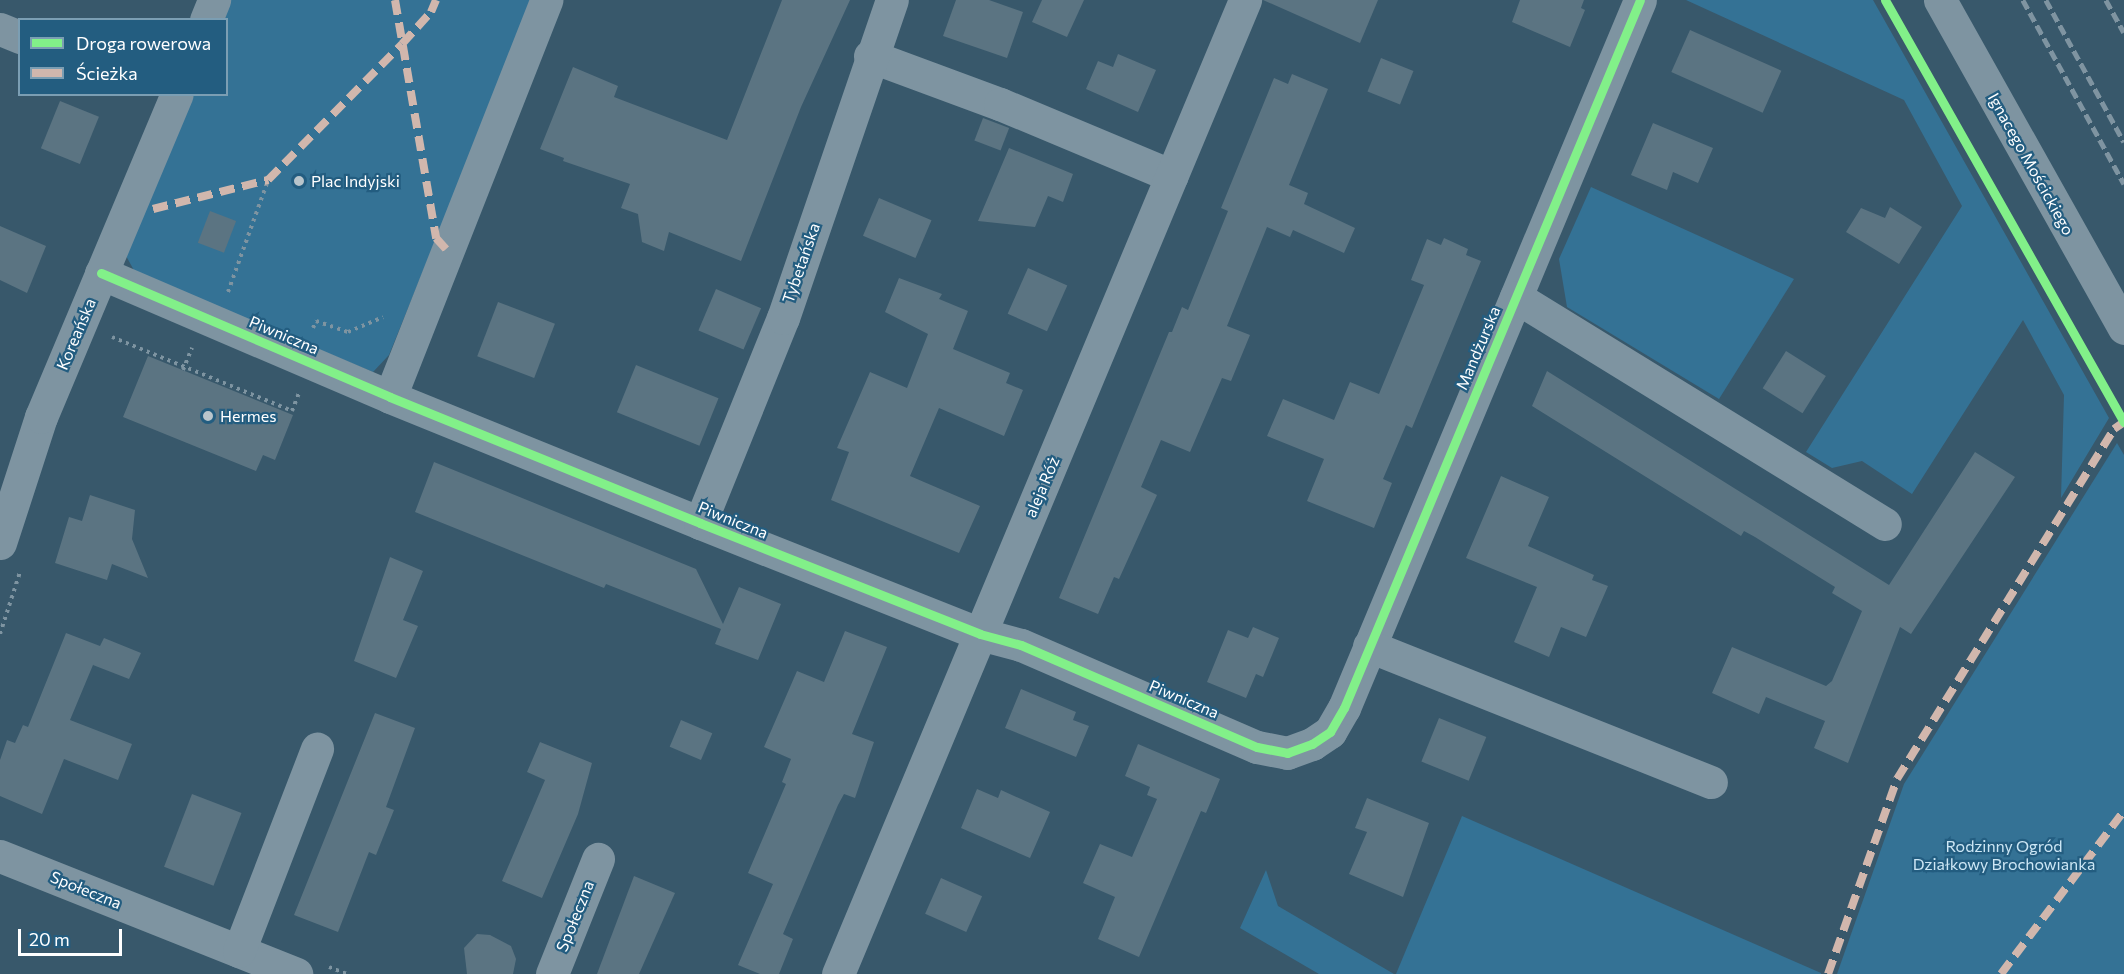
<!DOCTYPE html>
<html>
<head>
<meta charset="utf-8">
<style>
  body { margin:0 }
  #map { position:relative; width:2124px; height:974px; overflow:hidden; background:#38586b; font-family:Commissioner,sans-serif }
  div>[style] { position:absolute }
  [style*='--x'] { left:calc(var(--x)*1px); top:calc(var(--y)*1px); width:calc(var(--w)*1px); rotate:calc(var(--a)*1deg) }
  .green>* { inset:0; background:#347295 }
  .building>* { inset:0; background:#5b7482; transform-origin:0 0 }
  .path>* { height:4px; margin-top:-2px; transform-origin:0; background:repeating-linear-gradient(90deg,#7e94a1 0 3px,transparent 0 7.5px) }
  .minor>* { height:33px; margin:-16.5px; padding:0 16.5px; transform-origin:16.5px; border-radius:16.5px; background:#7e94a1 }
  .rail>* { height:4.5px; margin-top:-2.25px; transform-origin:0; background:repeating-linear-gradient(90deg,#7f94a1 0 10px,transparent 0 14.5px) }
  .quiet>* { height:8px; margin-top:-4px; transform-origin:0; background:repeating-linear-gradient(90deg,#d1b7ad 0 15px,transparent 0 23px) }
  .cycleway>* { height:9px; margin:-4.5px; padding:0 4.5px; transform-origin:4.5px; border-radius:4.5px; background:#82f089 }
  .dots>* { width:16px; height:16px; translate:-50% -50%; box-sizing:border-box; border:3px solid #235d80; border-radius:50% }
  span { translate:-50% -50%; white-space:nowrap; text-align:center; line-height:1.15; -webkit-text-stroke:4.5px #235d80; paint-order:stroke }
  .street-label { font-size:16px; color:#fff }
  .poi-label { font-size:16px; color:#fff }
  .left { translate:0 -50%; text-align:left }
  .park-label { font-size:16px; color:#cde7f5 }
  .legend { position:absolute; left:18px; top:18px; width:210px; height:78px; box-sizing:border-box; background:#235d80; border:2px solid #7b9eb3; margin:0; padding:8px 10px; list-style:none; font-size:18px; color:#fff }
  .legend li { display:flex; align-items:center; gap:12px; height:30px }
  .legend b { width:30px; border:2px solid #7b9eb3 }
  .scale { position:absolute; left:18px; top:929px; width:104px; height:27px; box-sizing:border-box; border:3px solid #fff; border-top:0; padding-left:8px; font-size:18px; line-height:21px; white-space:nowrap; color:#fff; -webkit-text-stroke:4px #235d80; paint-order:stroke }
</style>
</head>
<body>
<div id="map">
  <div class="green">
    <div style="clip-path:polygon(228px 0,533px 0,389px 355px,373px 372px,136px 274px,125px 254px,190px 95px,226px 94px,226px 20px,220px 19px)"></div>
    <div style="clip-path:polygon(1686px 0,1873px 0,2109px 418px,2061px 498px,2064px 395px,2023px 320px,1912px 494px,1862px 461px,1832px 468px,1806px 452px,1962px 206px,1904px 100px)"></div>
    <div style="clip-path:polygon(1591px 187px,1794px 279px,1719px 399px,1567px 307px,1559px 259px)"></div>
    <div style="clip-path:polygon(2117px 443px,2124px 455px,2124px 974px,1837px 974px,1904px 784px)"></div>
    <div style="clip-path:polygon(1462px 816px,1821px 973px,1821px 974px,1396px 974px)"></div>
    <div style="clip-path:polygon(1266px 870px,1278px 906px,1394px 974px,1319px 974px,1240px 928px)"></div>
  </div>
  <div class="building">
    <div style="clip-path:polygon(782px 0,850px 0,801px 107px,741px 261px,669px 232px,664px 251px,642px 242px,638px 214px,621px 208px,630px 184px,563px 161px,564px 158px,540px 149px,573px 67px,618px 86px,614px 97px,727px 140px)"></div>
    <div style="clip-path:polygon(956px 0,989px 0,1023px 12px,1007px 58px,943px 36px)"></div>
    <div style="clip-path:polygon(1042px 0,1084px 0,1067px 37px,1032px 22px)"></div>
    <div style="clip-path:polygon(1263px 0,1378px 0,1360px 43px)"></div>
    <div style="clip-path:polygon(1520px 0,1584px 0,1581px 8px,1585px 10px,1570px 47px,1512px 22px)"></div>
    <div style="left:1690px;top:30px;width:100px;height:46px;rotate:24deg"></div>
    <div style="clip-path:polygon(1118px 54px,1156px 70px,1138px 112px,1086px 89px,1098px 61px,1113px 67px)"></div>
    <div style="left:1381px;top:58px;width:35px;height:36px;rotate:22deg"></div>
    <div style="clip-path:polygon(1292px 74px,1328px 89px,1289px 185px,1308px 193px,1304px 204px,1355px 228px,1344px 253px,1293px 230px,1290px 237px,1267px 227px,1227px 326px,1250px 335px,1231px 381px,1222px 378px,1190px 452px,1161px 440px,1141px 487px,1157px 495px,1119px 579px,1114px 577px,1098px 614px,1059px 598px,1169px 332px,1172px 332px,1182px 307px,1188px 310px,1228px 211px,1221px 208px,1274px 78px,1288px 84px)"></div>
    <div style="left:60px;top:101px;width:42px;height:51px;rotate:22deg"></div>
    <div style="left:983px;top:118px;width:28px;height:24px;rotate:21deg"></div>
    <div style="clip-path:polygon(1653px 123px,1713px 148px,1698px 183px,1673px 172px,1667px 190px,1631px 175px)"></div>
    <div style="clip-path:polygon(1009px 148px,1073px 174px,1063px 202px,1048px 196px,1035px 227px,978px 221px)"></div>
    <div style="left:879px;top:198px;width:57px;height:41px;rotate:23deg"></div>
    <div style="clip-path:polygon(1890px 207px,1922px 227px,1899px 264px,1846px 232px,1861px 208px,1885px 218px)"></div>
    <div style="left:210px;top:211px;width:28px;height:34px;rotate:21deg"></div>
    <div style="clip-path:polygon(0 226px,46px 246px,27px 293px,0 280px)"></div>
    <div style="clip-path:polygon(1444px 238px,1468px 249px,1466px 255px,1481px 261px,1412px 428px,1406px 425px,1383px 479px,1392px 483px,1374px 528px,1307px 501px,1324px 459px,1267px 436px,1283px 399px,1334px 420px,1350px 382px,1379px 394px,1424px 285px,1411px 280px,1427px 239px,1441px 245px)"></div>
    <div style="left:1028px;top:268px;width:43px;height:50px;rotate:24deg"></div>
    <div style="clip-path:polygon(899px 278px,942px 294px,939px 299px,968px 311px,953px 349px,1010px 373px,1006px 383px,1023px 390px,1004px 436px,939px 408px,910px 476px,980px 506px,959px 553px,831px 500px,849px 452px,837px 448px,870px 372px,907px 388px,928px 334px,885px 312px)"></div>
    <div style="left:716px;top:289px;width:49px;height:45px;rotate:23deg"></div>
    <div style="left:498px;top:302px;width:61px;height:58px;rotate:21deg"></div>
    <div style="left:1786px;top:351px;width:47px;height:44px;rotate:32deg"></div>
    <div style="clip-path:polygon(148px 356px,293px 415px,275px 460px,263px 455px,256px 471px,123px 417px)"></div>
    <div style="left:636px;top:365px;width:89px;height:51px;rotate:22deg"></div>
    <div style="clip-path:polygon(1547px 371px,1889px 585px,1975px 452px,2015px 477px,1911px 634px,1900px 627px,1848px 763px,1814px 748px,1825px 721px,1766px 697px,1759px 714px,1712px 693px,1732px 647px,1826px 686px,1832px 681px,1862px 611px,1832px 593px,1835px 587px,1755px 537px,1744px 531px,1741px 536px,1532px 406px)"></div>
    <div style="clip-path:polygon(434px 462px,696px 569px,723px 624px,739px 587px,781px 604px,758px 660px,715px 644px,721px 629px,606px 584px,604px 588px,415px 512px)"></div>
    <div style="clip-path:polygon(1501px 476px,1549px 497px,1528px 546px,1594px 575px,1592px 580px,1608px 586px,1586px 637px,1561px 627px,1549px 657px,1514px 642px,1537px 587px,1466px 558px)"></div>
    <div style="clip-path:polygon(90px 495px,135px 510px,132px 539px,148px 578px,112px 564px,107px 580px,55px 563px,69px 517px,82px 521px)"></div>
    <div style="clip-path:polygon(390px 557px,423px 571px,403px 620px,418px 626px,396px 678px,354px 661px)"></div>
    <div style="clip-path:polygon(1253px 627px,1279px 638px,1263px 677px,1256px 674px,1246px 698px,1207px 682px,1228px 630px,1248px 638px)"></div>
    <div style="clip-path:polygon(845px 631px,887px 647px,852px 734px,874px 742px,855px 798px,844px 794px,838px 805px,783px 934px,793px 939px,779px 974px,760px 974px,738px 965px,773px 884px,748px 873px,786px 784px,782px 782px,791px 759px,764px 747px,797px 671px,824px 682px)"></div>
    <div style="clip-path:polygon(66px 633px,100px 646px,104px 638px,141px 653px,129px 679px,93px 665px,98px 653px,70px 720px,132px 744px,118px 780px,64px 759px,42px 814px,0 796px,0 760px,7px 740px,15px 743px,23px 725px,28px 727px)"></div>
    <div style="clip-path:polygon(1021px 689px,1076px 712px,1073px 720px,1089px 726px,1076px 757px,1005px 728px)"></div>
    <div style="clip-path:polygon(375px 713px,415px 728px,386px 807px,394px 810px,376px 855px,369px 852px,338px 932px,294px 915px)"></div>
    <div style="left:1439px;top:718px;width:51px;height:47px;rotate:22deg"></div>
    <div style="left:681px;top:720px;width:34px;height:29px;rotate:23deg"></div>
    <div style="clip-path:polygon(540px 742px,592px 763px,578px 814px,542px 898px,502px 881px,545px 780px,527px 772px)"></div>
    <div style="clip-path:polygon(1138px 744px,1220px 779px,1206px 813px,1201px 811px,1139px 957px,1098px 939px,1115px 897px,1083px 883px,1100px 844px,1132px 857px,1157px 799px,1147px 795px,1150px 787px,1125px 776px)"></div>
    <div style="clip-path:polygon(977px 789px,998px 798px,1001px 790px,1050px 812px,1030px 858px,961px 828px)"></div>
    <div style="left:192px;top:794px;width:53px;height:78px;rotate:21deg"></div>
    <div style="clip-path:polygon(1367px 798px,1429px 823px,1403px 897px,1349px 874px,1367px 832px,1355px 828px)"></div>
    <div style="clip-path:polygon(634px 876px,675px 893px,639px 974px,597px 974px)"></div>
    <div style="left:941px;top:878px;width:45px;height:39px;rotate:24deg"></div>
    <div style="clip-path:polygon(477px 934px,490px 935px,511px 946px,516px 959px,513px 974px,467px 974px,464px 948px)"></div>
  </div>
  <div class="path">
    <div style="--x:228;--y:292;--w:119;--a:-70.3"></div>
    <div style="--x:313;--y:328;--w:8;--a:-67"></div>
    <div style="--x:316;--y:321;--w:34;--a:19"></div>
    <div style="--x:348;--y:332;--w:38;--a:-23"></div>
    <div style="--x:112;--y:337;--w:195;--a:22.3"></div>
    <div style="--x:292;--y:411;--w:19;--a:-69"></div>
    <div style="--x:183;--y:370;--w:24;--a:-68"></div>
    <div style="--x:0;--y:634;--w:65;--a:-72.1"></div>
    <div style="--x:329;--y:967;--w:19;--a:21"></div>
  </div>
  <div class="minor">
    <div style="--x:1940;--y:0;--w:376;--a:60.7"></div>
    <div style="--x:206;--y:20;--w:22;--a:-68"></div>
    <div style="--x:0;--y:29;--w:22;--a:22"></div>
    <div style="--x:870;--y:56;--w:139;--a:20.3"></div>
    <div style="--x:1000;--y:104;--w:186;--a:22.7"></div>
    <div style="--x:101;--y:273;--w:314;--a:23.2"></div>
    <div style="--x:390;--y:397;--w:335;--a:22.1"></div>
    <div style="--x:700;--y:523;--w:301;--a:21.6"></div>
    <div style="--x:980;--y:634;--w:42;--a:15"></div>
    <div style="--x:1021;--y:645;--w:257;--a:23.4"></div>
    <div style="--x:1257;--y:747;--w:31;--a:11"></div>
    <div style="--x:1287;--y:753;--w:27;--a:-20"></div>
    <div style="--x:1312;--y:744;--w:22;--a:-34"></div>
    <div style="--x:1330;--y:732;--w:28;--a:-60"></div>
    <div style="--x:1344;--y:708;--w:767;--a:-67.31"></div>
    <div style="--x:1516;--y:297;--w:433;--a:31.6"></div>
    <div style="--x:390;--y:397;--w:427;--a:-68.5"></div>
    <div style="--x:700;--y:523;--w:221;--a:-68"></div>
    <div style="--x:783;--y:318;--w:336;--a:-71.1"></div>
    <div style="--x:0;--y:543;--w:133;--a:-72"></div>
    <div style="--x:41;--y:417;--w:350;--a:-67.2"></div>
    <div style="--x:1369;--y:646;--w:368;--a:21.7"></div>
    <div style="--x:0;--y:856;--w:319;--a:21.7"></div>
    <div style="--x:239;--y:951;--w:217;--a:-68.9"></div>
    <div style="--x:552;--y:974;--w:124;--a:-68.2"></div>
    <div style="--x:838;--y:974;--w:1056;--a:-67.32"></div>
  </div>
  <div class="rail">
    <div style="--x:2023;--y:0;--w:210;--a:61.2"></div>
    <div style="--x:2046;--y:0;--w:162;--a:61.2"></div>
    <div style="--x:2106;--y:0;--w:37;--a:61"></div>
  </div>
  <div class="quiet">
    <div style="--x:395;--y:0;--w:242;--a:80.2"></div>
    <div style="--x:436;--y:238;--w:15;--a:48"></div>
    <div style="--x:153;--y:209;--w:119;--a:-14.2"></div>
    <div style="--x:268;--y:180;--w:191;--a:-45.4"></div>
    <div style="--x:402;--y:44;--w:43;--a:-47.8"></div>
    <div style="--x:431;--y:12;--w:13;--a:-67"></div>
    <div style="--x:1828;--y:974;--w:207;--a:-70.5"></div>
    <div style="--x:1897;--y:779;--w:412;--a:-58.2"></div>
    <div style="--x:2114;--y:429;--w:12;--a:-35"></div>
    <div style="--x:2001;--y:974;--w:204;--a:-53"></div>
  </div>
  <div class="cycleway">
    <div style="--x:1885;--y:0;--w:485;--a:60.5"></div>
    <div style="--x:101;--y:273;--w:314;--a:23.2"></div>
    <div style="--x:390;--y:397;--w:335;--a:22.1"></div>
    <div style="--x:700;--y:523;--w:301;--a:21.6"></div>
    <div style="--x:980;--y:634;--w:42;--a:15"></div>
    <div style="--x:1021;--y:645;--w:257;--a:23.4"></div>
    <div style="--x:1257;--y:747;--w:31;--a:11"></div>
    <div style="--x:1287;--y:753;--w:27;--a:-20"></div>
    <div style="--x:1312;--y:744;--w:22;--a:-34"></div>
    <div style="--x:1330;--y:732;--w:28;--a:-60"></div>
    <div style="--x:1344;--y:708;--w:767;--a:-67.31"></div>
  </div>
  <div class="dots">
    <div style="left:299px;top:181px;background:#b9c5cb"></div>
    <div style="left:208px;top:416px;background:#b9c5cb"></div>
  </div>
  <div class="street-label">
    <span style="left:2031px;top:164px;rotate:61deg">Ignacego Mościckiego</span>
    <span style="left:801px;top:263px;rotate:-71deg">Tybetańska</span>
    <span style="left:76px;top:334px;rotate:-67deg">Koreańska</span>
    <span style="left:284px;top:335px;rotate:23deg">Piwniczna</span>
    <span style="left:1478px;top:348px;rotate:-67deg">Mandżurska</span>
    <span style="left:1042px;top:487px;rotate:-67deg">aleja Róż</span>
    <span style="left:733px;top:520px;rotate:22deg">Piwniczna</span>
    <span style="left:1184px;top:699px;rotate:23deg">Piwniczna</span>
    <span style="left:86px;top:890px;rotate:22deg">Społeczna</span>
    <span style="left:575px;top:916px;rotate:-68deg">Społeczna</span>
  </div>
  <div class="poi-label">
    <span class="left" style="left:311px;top:181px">Plac Indyjski</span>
    <span class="left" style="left:220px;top:416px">Hermes</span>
  </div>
  <div class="park-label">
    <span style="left:2004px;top:855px">Rodzinny Ogród<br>Działkowy Brochowianka</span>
  </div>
  <ul class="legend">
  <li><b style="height:8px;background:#82f089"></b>Droga rowerowa</li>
  <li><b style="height:8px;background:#d1b7ad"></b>Ścieżka</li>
  </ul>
  <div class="scale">20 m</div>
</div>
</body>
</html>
